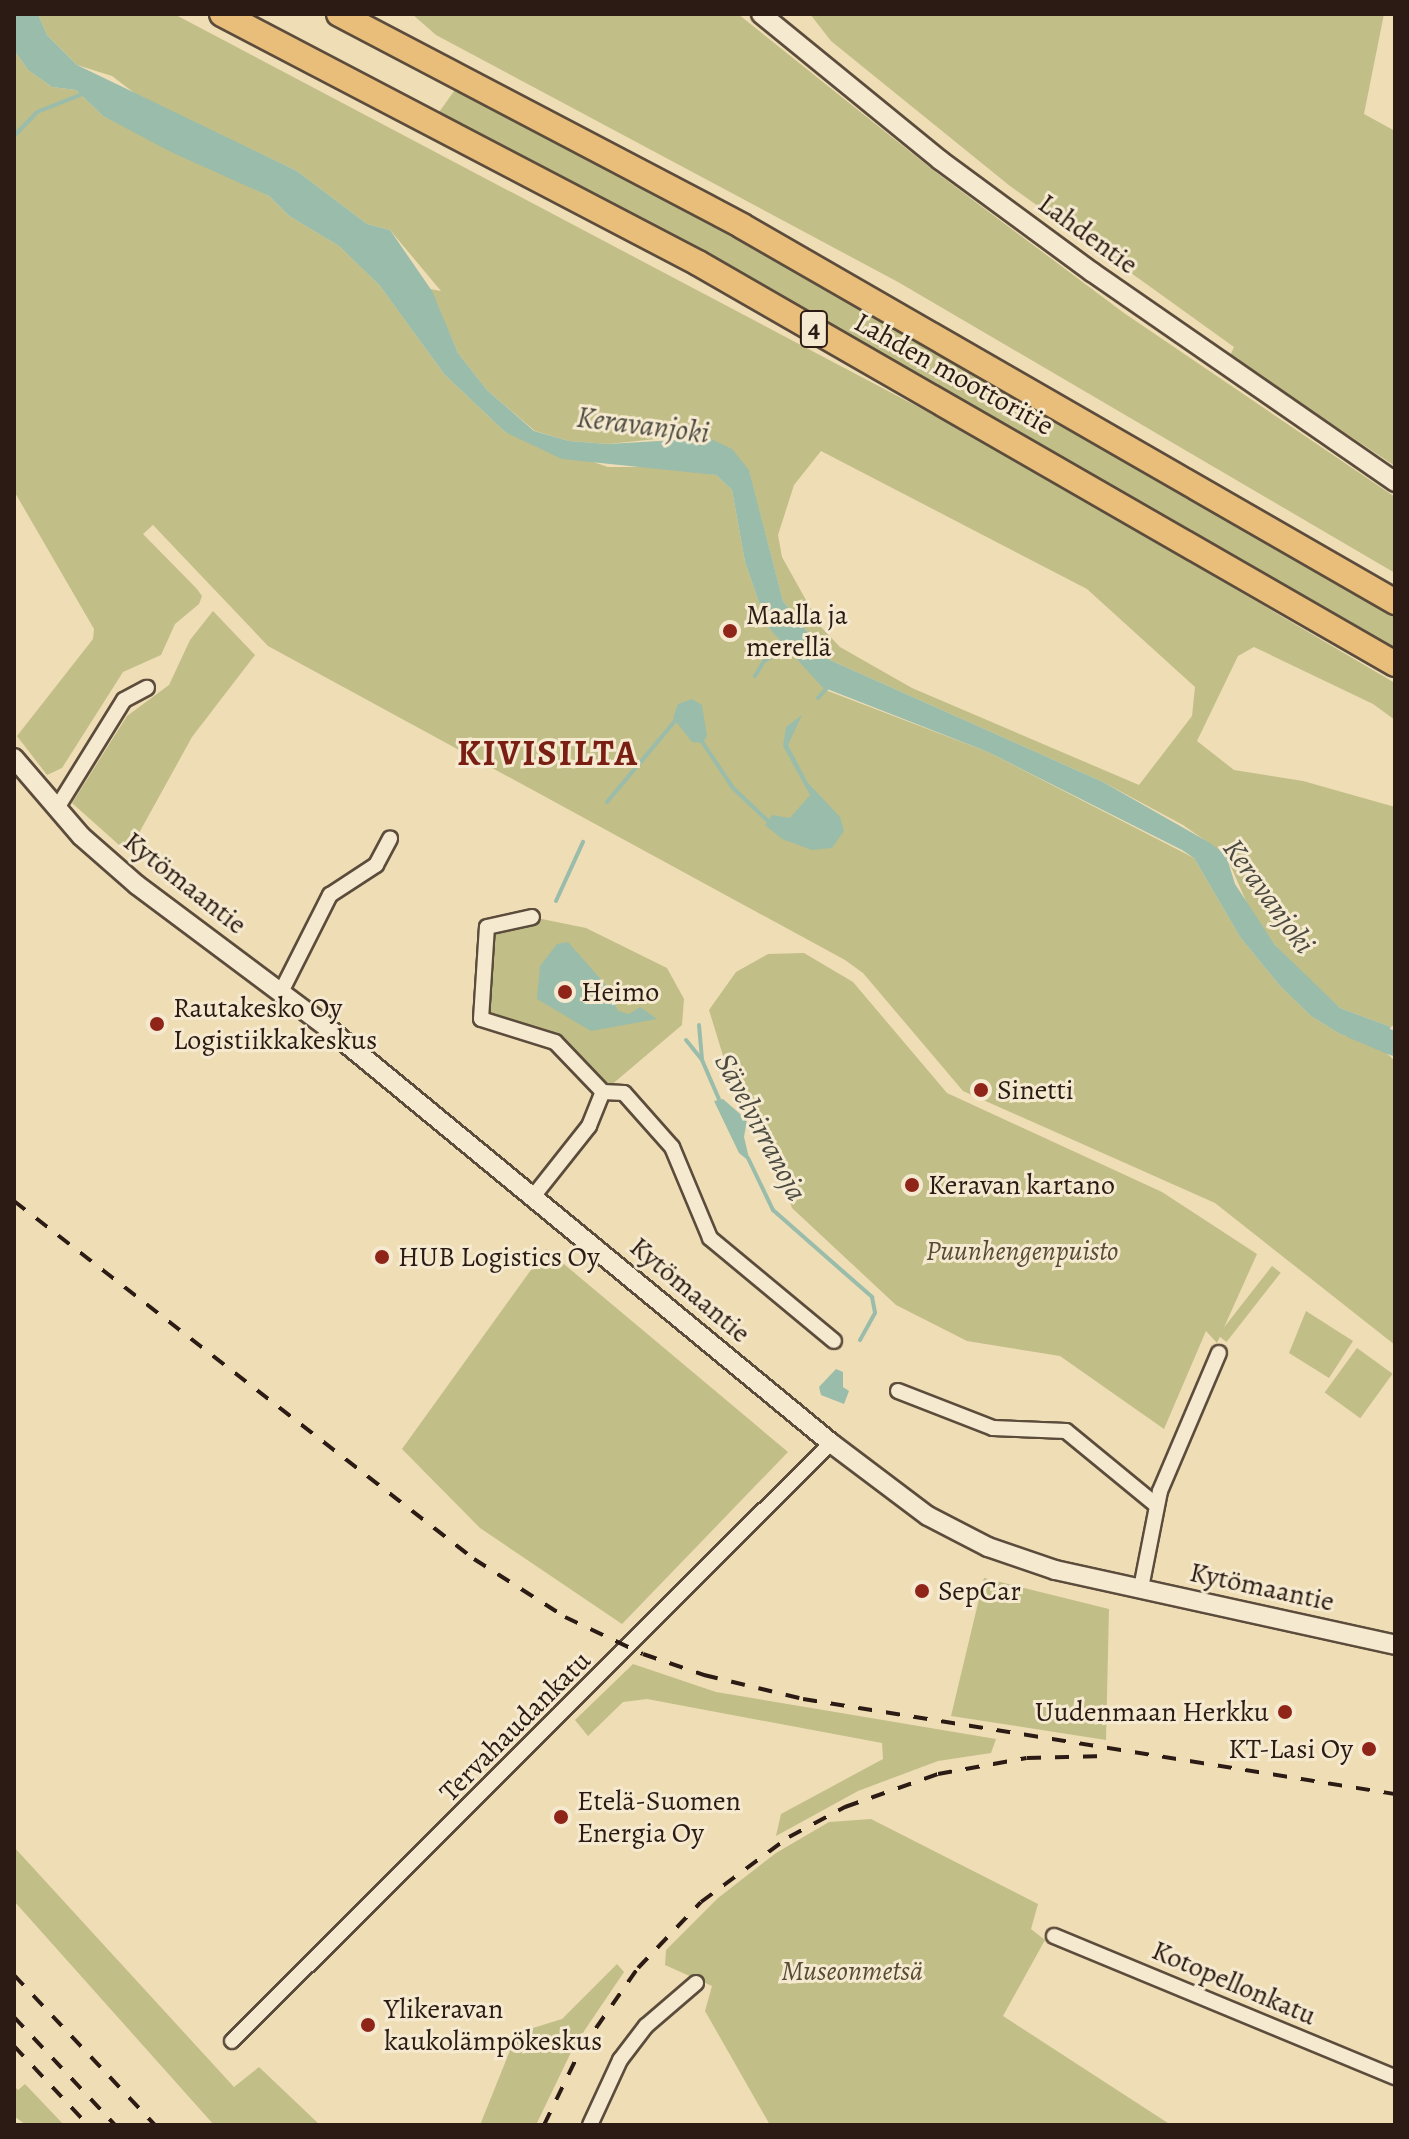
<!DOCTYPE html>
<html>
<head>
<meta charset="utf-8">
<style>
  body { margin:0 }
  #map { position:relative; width:1409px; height:2139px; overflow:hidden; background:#efddb5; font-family:Alegreya,serif }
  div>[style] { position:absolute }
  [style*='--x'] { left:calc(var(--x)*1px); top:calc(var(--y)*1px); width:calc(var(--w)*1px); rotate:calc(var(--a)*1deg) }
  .green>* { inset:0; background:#c1be88; transform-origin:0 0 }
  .water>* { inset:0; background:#9abcaa }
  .stream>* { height:4px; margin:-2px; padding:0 2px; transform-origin:2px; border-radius:2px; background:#9abcaa }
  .river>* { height:24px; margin:-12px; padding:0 12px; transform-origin:12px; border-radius:12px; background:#9abcaa }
  .roads { filter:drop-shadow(2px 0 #5c4c3c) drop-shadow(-2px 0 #5c4c3c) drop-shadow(0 2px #5c4c3c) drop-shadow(0 -2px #5c4c3c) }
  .street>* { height:14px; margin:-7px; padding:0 7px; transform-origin:7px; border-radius:7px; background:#f5e9cf }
  .secondary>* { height:18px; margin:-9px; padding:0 9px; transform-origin:9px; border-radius:9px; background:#f5e9cf }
  .highway>* { height:24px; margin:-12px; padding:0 12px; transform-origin:12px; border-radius:12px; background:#e8be7a }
  .rail>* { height:4px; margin-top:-2px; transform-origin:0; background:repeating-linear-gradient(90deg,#2b1b14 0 14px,transparent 0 28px) }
  .dots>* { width:22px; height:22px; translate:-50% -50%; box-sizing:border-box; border:4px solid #f5e9cf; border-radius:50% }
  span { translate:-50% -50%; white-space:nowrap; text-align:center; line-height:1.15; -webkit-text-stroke:6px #f5e9cf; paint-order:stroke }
  .shield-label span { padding:2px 6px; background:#f5e9cf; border:2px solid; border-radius:6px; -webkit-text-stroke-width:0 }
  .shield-label { font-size:26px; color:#2b1b14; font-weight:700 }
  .street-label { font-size:28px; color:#2b1b14 }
  .poi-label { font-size:28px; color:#2b1b14 }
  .left { translate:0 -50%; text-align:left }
  .right { translate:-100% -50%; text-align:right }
  .park-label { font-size:28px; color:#584c37; font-style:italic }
  .water-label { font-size:30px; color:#4c4b41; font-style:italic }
  .district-label { font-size:36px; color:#7a1f14; font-weight:700; letter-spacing:2px }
  .frame { position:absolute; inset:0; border:16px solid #2b1b14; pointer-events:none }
</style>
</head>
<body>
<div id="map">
  <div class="green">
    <div style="clip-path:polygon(evenodd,38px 14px,174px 14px,996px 448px,1395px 683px,1395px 720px,1373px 704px,1254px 647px,1238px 656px,1197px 741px,1234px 770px,1303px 781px,1395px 807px,1395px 1024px,1391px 1027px,1340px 1008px,1311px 982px,1275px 945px,1249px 908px,1226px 855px,1183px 825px,1103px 782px,830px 660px,783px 601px,749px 471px,685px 436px,608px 444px,569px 441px,535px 431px,487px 390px,458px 353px,430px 289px,441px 291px,390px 230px,367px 224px,297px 171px,137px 95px,112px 76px,77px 65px,47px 35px,38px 14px,821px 451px,1087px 589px,1195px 687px,1192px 716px,1139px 785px,912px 688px,840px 647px,821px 627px,782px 557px,778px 535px,794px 485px,821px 451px)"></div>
    <div style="clip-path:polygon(412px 14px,738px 14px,933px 170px,1124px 313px,1395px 497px,1395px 573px,898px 282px,436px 35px)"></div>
    <div style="clip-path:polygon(810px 14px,1384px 14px,1364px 114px,1395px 131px,1395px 466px,1230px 356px,1234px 347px,1010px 186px,831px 41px)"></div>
    <div style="clip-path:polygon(14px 50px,28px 70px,52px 87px,76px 90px,103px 116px,269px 196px,289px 216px,339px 246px,380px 286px,444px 374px,505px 432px,608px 467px,669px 467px,716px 475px,732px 490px,745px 562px,767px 626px,828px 691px,988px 752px,1194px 858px,1240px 937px,1280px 986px,1311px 1016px,1340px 1034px,1378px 1045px,1395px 1061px,1395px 1345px,1215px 1203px,963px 1091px,863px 973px,845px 960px,268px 646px,153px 525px,143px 534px,197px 589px,202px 596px,199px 604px,175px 624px,161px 655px,123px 672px,62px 768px,47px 775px,17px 736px,93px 639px,94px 629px,14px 491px)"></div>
    <div style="clip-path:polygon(457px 87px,797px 271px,1395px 613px,1395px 654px,872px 350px,437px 115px)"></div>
    <div style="clip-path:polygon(213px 611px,255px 655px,192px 737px,128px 853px,72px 803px,127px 716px,169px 685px,190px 640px)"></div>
    <div style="clip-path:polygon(537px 918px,586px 928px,667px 968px,684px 999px,682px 1025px,603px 1092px,555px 1042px,481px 1019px,487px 927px)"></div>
    <div style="clip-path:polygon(804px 953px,853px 982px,947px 1093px,1162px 1192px,1257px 1254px,1217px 1343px,1206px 1331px,1164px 1429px,1060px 1356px,967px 1341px,896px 1305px,792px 1208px,751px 1095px,728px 1072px,709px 1010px,736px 972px,768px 954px)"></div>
    <div style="clip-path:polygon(546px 1249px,788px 1452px,622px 1624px,480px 1528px,402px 1449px)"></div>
    <div style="left:1272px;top:1266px;width:11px;height:88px;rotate:38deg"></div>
    <div style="clip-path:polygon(1306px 1311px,1353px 1341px,1329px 1378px,1289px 1353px)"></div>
    <div style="left:1357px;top:1348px;width:44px;height:55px;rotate:36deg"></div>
    <div style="clip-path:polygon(984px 1578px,1109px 1609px,1106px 1740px,951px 1716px)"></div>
    <div style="clip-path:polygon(633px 1664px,716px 1692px,996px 1739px,991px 1753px,938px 1761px,858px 1791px,776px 1836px,781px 1814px,883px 1759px,882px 1743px,647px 1699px,623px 1702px,588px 1736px,575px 1720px)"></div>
    <div style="clip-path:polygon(871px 1819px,1038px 1904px,1031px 1929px,1045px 1940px,1003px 2016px,1171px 2125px,770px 2125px,705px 2011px,712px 1986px,665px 1965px,666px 1950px,718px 1898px,776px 1853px,829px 1822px)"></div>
    <div style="clip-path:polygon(14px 1847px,234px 2087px,259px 2067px,320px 2125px,214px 2125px,14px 1901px)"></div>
    <div style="clip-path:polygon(617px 1964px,624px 1972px,574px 2046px,536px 2125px,480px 2125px,517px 2033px,562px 2019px)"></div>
    <div style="clip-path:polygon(25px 2084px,64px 2125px,26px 2125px,14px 2116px,14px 2086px,18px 2090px)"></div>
  </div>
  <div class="water">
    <div style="clip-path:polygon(14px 14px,38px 14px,47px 35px,77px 65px,297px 171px,367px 224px,390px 230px,432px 291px,458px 353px,487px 390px,534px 431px,569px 441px,608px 444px,709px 438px,732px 449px,749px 470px,783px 601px,830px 660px,1103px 782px,1210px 843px,1226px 855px,1235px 884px,1275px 945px,1340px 1008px,1391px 1027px,1378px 1045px,1340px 1034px,1311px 1016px,1280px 986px,1240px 937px,1194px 858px,1182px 850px,988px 752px,822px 687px,767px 626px,745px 562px,732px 490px,716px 475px,562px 459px,505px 432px,444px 374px,380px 286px,339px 246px,289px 216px,269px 196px,173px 153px,103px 116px,76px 90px,52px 87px,28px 70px,14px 50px)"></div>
    <div style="clip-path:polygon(692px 699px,702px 705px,707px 736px,703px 743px,692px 742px,673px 718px,678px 704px)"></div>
    <div style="clip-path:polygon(802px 715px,788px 745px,808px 783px,840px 817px,844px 831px,832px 848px,812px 850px,782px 839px,765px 825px,772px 815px,790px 818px,810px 795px,783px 746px,786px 727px)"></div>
    <div style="clip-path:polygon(568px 942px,605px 984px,618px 1011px,629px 1014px,640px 1007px,657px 1019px,591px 1031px,537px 999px,540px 966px,557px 944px)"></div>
    <div style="clip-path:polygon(723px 1099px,747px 1120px,744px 1137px,750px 1162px,739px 1153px,714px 1101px)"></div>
    <div style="clip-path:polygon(836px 1369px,843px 1372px,843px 1387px,849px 1391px,844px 1404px,821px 1395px,819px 1387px)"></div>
  </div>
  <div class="stream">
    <div style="--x:14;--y:136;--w:33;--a:-46"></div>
    <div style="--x:37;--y:112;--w:52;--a:-21.6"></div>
    <div style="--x:755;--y:676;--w:17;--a:-59"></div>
    <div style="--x:764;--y:661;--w:29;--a:-29"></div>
    <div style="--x:818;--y:698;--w:13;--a:-48"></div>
    <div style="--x:703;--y:743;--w:54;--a:56.3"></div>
    <div style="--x:733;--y:788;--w:48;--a:43.3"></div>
    <div style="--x:607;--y:802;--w:106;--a:-50"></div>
    <div style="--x:556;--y:901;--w:65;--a:-65.4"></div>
    <div style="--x:699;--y:1025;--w:33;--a:85"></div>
    <div style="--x:686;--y:1040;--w:26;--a:51"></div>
    <div style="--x:702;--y:1060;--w:48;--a:66.6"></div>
    <div style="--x:748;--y:1158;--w:58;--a:64.3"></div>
    <div style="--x:773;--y:1210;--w:132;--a:41.3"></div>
    <div style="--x:872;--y:1297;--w:16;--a:79"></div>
    <div style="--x:875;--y:1313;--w:31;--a:119"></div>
  </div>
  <div class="river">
    <div style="--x:1354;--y:1027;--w:44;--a:22.5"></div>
  </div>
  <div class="roads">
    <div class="street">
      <div style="--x:57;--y:808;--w:127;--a:-58.2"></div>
      <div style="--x:124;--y:700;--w:26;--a:-28"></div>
      <div style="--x:281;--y:992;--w:109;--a:-63.2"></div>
      <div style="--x:330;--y:895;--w:55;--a:-33.1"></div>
      <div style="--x:376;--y:865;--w:30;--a:-62"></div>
      <div style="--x:603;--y:1092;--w:21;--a:3"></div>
      <div style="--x:624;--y:1093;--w:72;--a:48.4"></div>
      <div style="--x:672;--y:1147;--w:99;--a:67.3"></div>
      <div style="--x:710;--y:1238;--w:161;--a:39.7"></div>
      <div style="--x:532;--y:1198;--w:92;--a:-51.6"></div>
      <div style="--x:589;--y:1126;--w:37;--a:-68"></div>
      <div style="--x:603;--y:1092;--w:69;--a:-133.8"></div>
      <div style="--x:555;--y:1042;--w:77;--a:-162.7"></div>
      <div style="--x:481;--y:1019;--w:92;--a:-86.3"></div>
      <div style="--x:487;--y:927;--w:46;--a:-12.5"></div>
      <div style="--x:898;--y:1391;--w:102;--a:21.3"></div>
      <div style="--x:993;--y:1428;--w:73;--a:2.4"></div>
      <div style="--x:1066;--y:1431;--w:117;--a:39.4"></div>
      <div style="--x:1141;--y:1588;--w:99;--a:-78.9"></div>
      <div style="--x:1160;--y:1491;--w:150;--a:-66.9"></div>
      <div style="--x:1054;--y:1936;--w:369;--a:22.5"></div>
      <div style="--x:232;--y:2041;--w:846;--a:-44.95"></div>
      <div style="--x:590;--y:2125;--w:72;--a:-65.2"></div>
      <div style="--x:620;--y:2060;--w:43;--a:-52.6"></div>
      <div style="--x:646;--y:2026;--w:66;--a:-40.7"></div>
    </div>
    <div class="secondary">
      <div style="--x:761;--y:14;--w:231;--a:39.2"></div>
      <div style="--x:940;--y:160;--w:189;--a:36.4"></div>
      <div style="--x:1092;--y:272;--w:369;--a:34.7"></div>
      <div style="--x:14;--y:758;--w:103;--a:49.3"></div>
      <div style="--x:81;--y:836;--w:74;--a:41.2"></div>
      <div style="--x:137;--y:885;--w:234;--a:36.8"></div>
      <div style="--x:324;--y:1025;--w:657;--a:39.5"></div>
      <div style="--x:831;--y:1443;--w:121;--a:37"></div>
      <div style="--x:928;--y:1516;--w:68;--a:27.3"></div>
      <div style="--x:988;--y:1547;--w:71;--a:18.9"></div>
      <div style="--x:1055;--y:1570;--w:348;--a:12.4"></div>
    </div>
    <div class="highway">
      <div style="--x:222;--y:14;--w:537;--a:27.61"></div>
      <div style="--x:698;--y:263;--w:804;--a:29.91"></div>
      <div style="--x:339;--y:14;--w:455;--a:27.7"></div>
      <div style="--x:742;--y:226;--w:754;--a:29.93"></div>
    </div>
  </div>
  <div class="rail">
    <div style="--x:14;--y:1201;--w:583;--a:37.89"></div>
    <div style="--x:474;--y:1559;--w:108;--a:32.5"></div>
    <div style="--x:565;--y:1617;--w:86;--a:25.4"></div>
    <div style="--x:643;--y:1654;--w:65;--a:19"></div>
    <div style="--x:704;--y:1675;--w:102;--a:13.6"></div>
    <div style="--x:803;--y:1699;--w:600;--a:9.12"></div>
    <div style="--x:14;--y:1975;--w:206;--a:46.8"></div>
    <div style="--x:14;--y:2017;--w:148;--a:46.9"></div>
    <div style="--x:14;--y:2046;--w:108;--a:46.9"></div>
    <div style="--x:544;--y:2125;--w:82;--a:-64.1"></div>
    <div style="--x:580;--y:2051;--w:101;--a:-55.1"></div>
    <div style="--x:638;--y:1968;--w:91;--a:-46.3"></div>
    <div style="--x:701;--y:1902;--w:109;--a:-36.5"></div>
    <div style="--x:789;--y:1837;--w:64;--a:-28.2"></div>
    <div style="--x:845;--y:1807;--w:99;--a:-19.5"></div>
    <div style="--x:938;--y:1774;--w:90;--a:-10.2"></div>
    <div style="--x:1027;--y:1758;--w:79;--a:-1.5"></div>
  </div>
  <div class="dots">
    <div style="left:730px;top:631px;background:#8f2418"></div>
    <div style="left:565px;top:992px;background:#8f2418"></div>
    <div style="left:157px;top:1024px;background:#8f2418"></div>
    <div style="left:981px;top:1090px;background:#8f2418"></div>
    <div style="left:912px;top:1185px;background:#8f2418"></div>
    <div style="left:382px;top:1257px;background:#8f2418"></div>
    <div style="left:922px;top:1591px;background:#8f2418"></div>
    <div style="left:1285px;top:1712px;background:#8f2418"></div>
    <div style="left:1369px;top:1749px;background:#8f2418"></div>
    <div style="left:561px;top:1817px;background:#8f2418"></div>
    <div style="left:368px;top:2025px;background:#8f2418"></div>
  </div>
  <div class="shield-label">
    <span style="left:814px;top:329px">4</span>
  </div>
  <div class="street-label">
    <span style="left:1088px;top:234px;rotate:36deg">Lahdentie</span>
    <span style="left:954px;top:374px;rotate:29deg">Lahden moottoritie</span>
    <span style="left:185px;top:883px;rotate:38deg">Kytömaantie</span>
    <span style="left:690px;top:1290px;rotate:40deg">Kytömaantie</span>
    <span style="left:1262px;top:1587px;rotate:12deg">Kytömaantie</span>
    <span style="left:515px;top:1726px;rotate:-45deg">Tervahaudankatu</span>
    <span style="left:1234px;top:1983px;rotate:23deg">Kotopellonkatu</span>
  </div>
  <div class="poi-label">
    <span class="left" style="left:746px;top:631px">Maalla ja<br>merellä</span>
    <span class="left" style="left:581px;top:992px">Heimo</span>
    <span class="left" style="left:173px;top:1024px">Rautakesko Oy<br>Logistiikkakeskus</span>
    <span class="left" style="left:997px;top:1090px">Sinetti</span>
    <span class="left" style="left:928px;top:1185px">Keravan kartano</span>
    <span class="left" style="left:398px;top:1257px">HUB Logistics Oy</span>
    <span class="left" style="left:938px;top:1591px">SepCar</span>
    <span class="right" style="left:1269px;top:1712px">Uudenmaan Herkku</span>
    <span class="right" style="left:1353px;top:1749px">KT-Lasi Oy</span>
    <span class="left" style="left:577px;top:1817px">Etelä-Suomen<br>Energia Oy</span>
    <span class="left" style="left:384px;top:2025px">Ylikeravan<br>kaukolämpökeskus</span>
  </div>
  <div class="park-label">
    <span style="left:1022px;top:1251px">Puunhengenpuisto</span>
    <span style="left:852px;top:1971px">Museonmetsä</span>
  </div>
  <div class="water-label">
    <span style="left:643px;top:425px;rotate:7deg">Keravanjoki</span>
    <span style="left:1269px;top:896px;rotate:54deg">Keravanjoki</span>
    <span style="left:761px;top:1127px;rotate:62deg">Sävelvirranoja</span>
  </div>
  <div class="district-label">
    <span style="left:548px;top:753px">KIVISILTA</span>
  </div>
  <div class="frame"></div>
</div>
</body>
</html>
